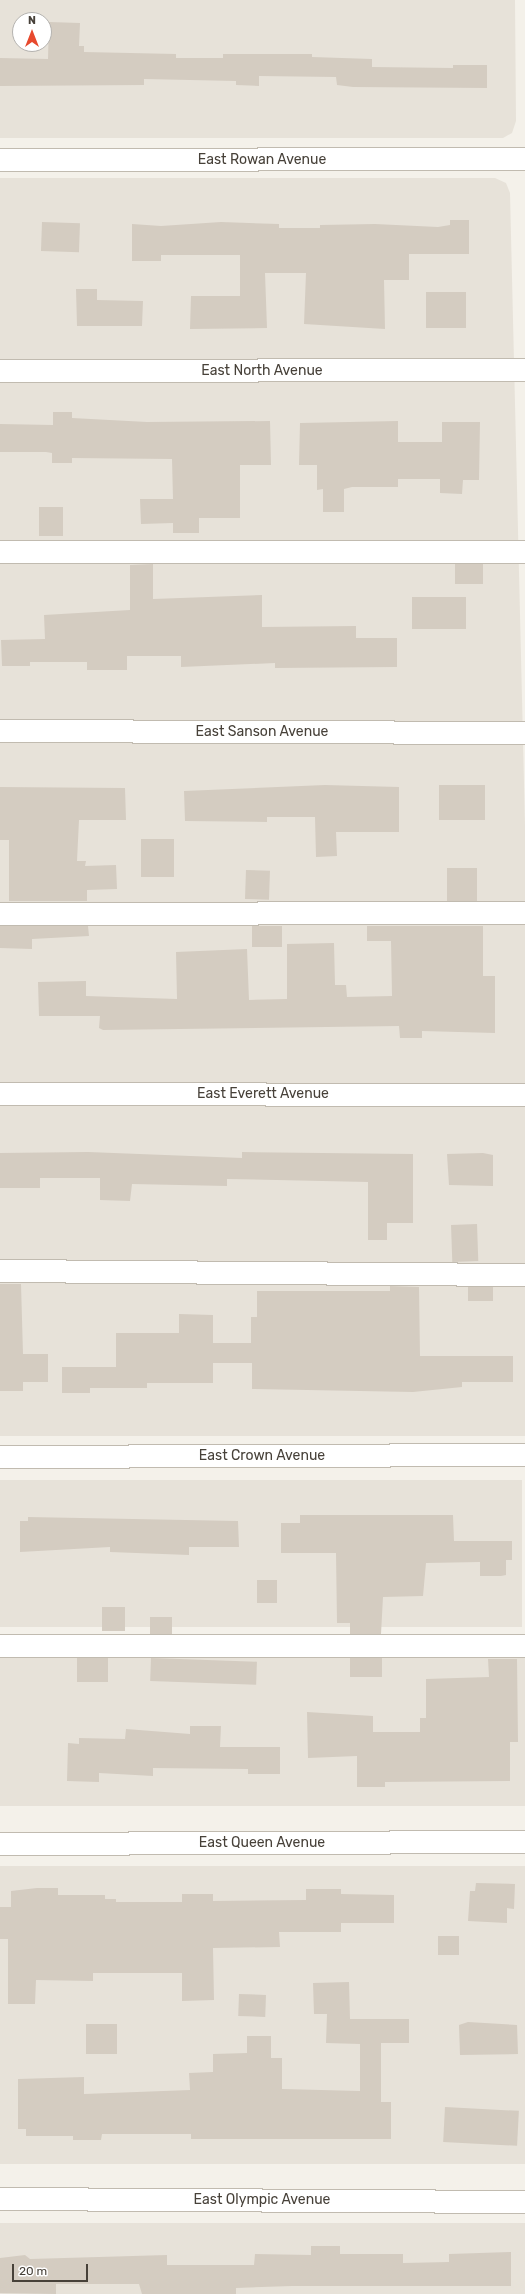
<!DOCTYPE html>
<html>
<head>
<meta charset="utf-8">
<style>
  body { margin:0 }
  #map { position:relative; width:525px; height:2294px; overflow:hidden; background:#f4f1ea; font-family:Rubik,sans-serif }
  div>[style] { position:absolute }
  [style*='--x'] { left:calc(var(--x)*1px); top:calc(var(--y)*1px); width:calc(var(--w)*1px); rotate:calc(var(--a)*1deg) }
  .residential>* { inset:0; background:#e7e2d9; transform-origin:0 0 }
  .building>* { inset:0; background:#d4ccc1; transform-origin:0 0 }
  .roads { filter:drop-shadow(1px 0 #c1bbb0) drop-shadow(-1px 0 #c1bbb0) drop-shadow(0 1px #c1bbb0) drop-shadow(0 -1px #c1bbb0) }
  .minor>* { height:22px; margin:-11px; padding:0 11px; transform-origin:11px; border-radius:11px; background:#fff }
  span { translate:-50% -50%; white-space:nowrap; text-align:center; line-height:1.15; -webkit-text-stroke:4px #fff; paint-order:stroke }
  .street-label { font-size:14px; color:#474139 }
  .north { position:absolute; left:12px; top:12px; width:40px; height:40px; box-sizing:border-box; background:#fff; border:1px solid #b5b3b0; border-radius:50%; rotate:0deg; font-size:11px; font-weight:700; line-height:16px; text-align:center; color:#474139 }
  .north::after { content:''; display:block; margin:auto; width:14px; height:18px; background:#e7492e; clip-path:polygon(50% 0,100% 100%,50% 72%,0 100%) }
  .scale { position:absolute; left:12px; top:2264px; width:76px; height:18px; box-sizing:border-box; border:2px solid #474139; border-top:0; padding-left:5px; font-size:12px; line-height:14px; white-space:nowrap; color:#474139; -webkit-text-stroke:3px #fff; paint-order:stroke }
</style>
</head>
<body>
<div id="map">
  <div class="residential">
    <div style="clip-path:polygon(evenodd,0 0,515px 0,516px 121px,512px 133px,503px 138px,0 138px,0 0,20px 20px,44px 20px,44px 44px,20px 44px,20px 20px)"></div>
    <div style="clip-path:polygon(0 178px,495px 178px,506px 183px,510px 193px,525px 825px,525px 1436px,0 1436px)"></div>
    <div style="left:0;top:1480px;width:522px;height:147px"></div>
    <div style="left:0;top:1653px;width:525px;height:153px"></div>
    <div style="left:0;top:1866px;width:525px;height:298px"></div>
    <div style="left:525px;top:2223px;width:71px;height:525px;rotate:90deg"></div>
  </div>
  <div class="building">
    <div style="clip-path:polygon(49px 22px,80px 23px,79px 46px,84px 46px,84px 52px,176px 54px,176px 58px,223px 58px,223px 54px,312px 54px,312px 57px,372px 59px,372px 67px,453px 68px,453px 65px,487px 65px,487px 88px,353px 87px,337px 85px,336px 77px,259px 76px,259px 86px,236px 85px,236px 81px,144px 79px,144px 85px,0 86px,0 58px,48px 59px)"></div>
    <div style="clip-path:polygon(450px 220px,469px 220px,469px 254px,409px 254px,409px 280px,384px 280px,385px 329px,304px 324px,306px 273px,265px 273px,267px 328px,190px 329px,191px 296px,240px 296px,240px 255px,161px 255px,161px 261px,132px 261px,132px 224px,161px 226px,221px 222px,279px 224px,279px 228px,320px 228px,320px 225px,375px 224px,438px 227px,450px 225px)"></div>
    <div style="left:42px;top:222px;width:38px;height:29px;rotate:2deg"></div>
    <div style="clip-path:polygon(76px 289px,97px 289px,97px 300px,143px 301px,142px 326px,77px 326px)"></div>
    <div style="left:426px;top:292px;width:40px;height:36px"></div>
    <div style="clip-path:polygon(53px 412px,72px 412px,72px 418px,147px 422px,270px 421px,271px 465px,240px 465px,240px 518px,199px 518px,199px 533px,173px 533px,173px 523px,141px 524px,140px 499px,173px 499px,172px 459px,72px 458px,72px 463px,52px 463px,52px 453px,46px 452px,0 452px,0 424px,53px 425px)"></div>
    <div style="clip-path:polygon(398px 421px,398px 442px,442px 442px,442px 422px,480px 422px,479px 480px,463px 480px,462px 494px,440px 493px,440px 479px,398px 479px,398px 487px,352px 487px,344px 489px,344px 512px,323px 512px,323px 489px,317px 490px,317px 465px,299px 465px,300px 423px)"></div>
    <div style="left:39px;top:507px;width:24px;height:29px"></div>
    <div style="clip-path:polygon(153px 564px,153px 599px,262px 595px,262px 627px,356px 626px,356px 638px,397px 638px,397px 667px,275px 668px,275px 663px,181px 667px,181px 656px,127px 656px,127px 670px,87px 670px,87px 662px,30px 662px,30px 666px,2px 666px,1px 640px,45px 639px,44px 615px,130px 610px,130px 565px)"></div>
    <div style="left:455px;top:564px;width:28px;height:20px"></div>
    <div style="left:466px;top:597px;width:32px;height:54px;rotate:90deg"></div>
    <div style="clip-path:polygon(325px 785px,399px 787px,399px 832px,336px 832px,337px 856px,316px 857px,315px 817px,267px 817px,267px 822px,185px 821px,184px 791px)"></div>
    <div style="left:439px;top:785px;width:46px;height:35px"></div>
    <div style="clip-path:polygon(0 787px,125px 788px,126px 820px,79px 820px,77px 861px,86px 861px,85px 866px,116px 865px,117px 889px,87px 890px,87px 901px,9px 901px,9px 840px,0 840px)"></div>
    <div style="left:174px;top:839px;width:38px;height:33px;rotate:90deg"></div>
    <div style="left:447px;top:868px;width:30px;height:33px"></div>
    <div style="left:246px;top:870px;width:24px;height:29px;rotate:2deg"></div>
    <div style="clip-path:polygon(0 926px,88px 926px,89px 936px,32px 939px,32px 949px,0 948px)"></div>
    <div style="left:252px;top:926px;width:30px;height:21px"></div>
    <div style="clip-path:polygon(367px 926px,483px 926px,483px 976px,495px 976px,495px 1033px,422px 1031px,422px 1038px,400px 1038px,399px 1026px,103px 1030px,99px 1028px,100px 1016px,39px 1016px,38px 982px,86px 981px,86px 996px,177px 999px,176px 952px,247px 949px,249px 1000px,287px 999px,287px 944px,334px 943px,335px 985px,346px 985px,347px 997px,392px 996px,391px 941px,367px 941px)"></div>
    <div style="clip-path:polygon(88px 1152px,242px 1158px,242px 1152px,413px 1154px,413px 1223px,387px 1223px,387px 1240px,368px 1240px,368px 1182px,227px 1179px,227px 1186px,132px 1184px,130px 1201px,100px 1200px,100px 1178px,40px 1178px,40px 1188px,0 1188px,0 1153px)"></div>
    <div style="clip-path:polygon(483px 1153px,493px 1155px,493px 1186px,449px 1185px,447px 1154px)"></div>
    <div style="left:477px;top:1224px;width:37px;height:26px;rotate:88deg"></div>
    <div style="clip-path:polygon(0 1284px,21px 1284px,23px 1354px,48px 1354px,48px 1382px,23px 1382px,23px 1391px,0 1391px)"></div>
    <div style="clip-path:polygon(390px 1286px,419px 1287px,420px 1356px,513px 1356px,513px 1382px,462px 1382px,462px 1387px,413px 1392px,252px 1389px,252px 1363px,213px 1363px,213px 1383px,147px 1383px,147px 1388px,90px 1388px,90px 1393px,62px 1393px,62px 1367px,116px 1367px,116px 1333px,179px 1333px,179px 1314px,213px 1315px,213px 1343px,251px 1343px,251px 1317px,257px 1317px,257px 1291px,390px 1291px)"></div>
    <div style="left:468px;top:1287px;width:25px;height:14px"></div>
    <div style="clip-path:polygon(300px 1515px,453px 1515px,454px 1541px,512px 1541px,512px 1560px,506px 1560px,506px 1575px,501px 1576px,480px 1576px,480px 1562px,426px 1563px,423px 1596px,383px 1597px,381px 1634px,350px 1634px,350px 1623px,337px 1623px,336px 1553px,281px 1553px,281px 1523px,300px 1523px)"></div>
    <div style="clip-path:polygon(28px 1517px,238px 1521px,239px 1547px,189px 1547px,189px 1555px,110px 1552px,110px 1547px,20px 1552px,20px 1521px,28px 1521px)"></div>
    <div style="left:277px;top:1580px;width:23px;height:20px;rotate:90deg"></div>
    <div style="left:102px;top:1607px;width:23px;height:24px"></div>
    <div style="left:150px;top:1617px;width:22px;height:17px"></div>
    <div style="left:77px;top:1658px;width:31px;height:24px"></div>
    <div style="left:151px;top:1658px;width:106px;height:23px;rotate:2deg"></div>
    <div style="left:350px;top:1658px;width:32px;height:19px"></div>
    <div style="clip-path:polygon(488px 1659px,517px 1659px,518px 1742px,510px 1742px,510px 1781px,385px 1782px,385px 1787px,357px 1787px,357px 1756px,308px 1758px,307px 1712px,373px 1716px,373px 1732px,420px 1732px,420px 1718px,426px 1718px,426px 1679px,489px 1677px)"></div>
    <div style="clip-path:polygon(190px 1726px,221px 1726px,220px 1747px,280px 1747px,280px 1774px,248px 1774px,248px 1769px,153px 1768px,153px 1776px,99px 1773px,99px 1782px,67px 1781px,68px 1743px,79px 1744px,79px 1738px,125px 1739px,126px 1729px,190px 1734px)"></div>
    <div style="clip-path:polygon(476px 1883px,515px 1884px,514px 1909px,507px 1908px,507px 1923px,468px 1921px,470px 1891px,475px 1891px)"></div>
    <div style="clip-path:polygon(37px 1888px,58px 1888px,58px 1895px,105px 1895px,105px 1899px,116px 1899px,116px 1902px,182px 1902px,182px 1894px,213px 1894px,213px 1901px,306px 1900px,306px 1889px,341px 1889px,341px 1894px,394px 1895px,394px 1923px,341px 1923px,341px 1932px,279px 1932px,280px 1947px,213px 1948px,214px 2000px,182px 2001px,182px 1973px,93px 1973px,93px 1981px,36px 1980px,35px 2004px,8px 2004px,8px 1939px,0 1939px,0 1907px,11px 1907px,11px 1891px)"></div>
    <div style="left:438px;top:1936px;width:21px;height:19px"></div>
    <div style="clip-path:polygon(349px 1982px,350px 2019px,409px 2019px,409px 2043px,381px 2043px,381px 2102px,391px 2102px,391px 2139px,191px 2139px,191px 2134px,102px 2134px,101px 2140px,73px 2140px,73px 2136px,26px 2136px,26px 2129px,18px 2129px,18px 2079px,84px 2077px,84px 2094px,190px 2090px,189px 2073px,213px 2072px,213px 2054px,247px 2053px,247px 2036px,271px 2036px,271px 2058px,282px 2058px,282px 2089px,360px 2091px,360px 2044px,326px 2043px,327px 2014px,314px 2014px,313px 1983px)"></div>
    <div style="left:239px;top:1994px;width:27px;height:22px;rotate:2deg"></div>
    <div style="clip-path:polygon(468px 2022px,517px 2025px,518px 2054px,460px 2055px,459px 2025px)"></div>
    <div style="left:86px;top:2024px;width:31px;height:30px"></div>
    <div style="left:445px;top:2107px;width:74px;height:35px;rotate:3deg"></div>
    <div style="clip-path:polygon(311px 2246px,340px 2246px,340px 2254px,403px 2254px,403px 2263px,449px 2262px,449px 2254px,511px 2252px,511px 2286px,292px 2286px,236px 2288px,236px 2294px,142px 2294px,139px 2284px,56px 2284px,56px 2294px,0 2293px,0 2258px,25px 2255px,30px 2259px,167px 2255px,167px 2265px,254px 2265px,255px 2254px,311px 2255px)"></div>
  </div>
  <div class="roads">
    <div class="minor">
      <div style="--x:0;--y:160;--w:525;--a:-0.11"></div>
      <div style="--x:0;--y:371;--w:525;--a:-0.11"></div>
      <div style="--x:0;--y:552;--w:525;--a:0"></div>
      <div style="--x:0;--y:731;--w:525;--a:0.22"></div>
      <div style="--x:0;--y:914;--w:525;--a:-0.11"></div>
      <div style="--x:0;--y:1094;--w:525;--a:0.11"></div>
      <div style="--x:0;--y:1271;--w:525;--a:0.44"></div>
      <div style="--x:0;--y:1457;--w:525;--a:-0.22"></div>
      <div style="--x:0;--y:1646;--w:525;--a:0"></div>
      <div style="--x:0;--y:1844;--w:525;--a:-0.22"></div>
      <div style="--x:0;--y:2199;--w:525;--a:0.33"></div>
    </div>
  </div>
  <div class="street-label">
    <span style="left:262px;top:160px">East Rowan Avenue</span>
    <span style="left:262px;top:371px">East North Avenue</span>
    <span style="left:262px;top:732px">East Sanson Avenue</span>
    <span style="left:263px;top:1094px">East Everett Avenue</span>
    <span style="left:262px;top:1456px">East Crown Avenue</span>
    <span style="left:262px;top:1843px">East Queen Avenue</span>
    <span style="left:262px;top:2200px">East Olympic Avenue</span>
  </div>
  <div class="north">N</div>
  <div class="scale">20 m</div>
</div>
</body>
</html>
